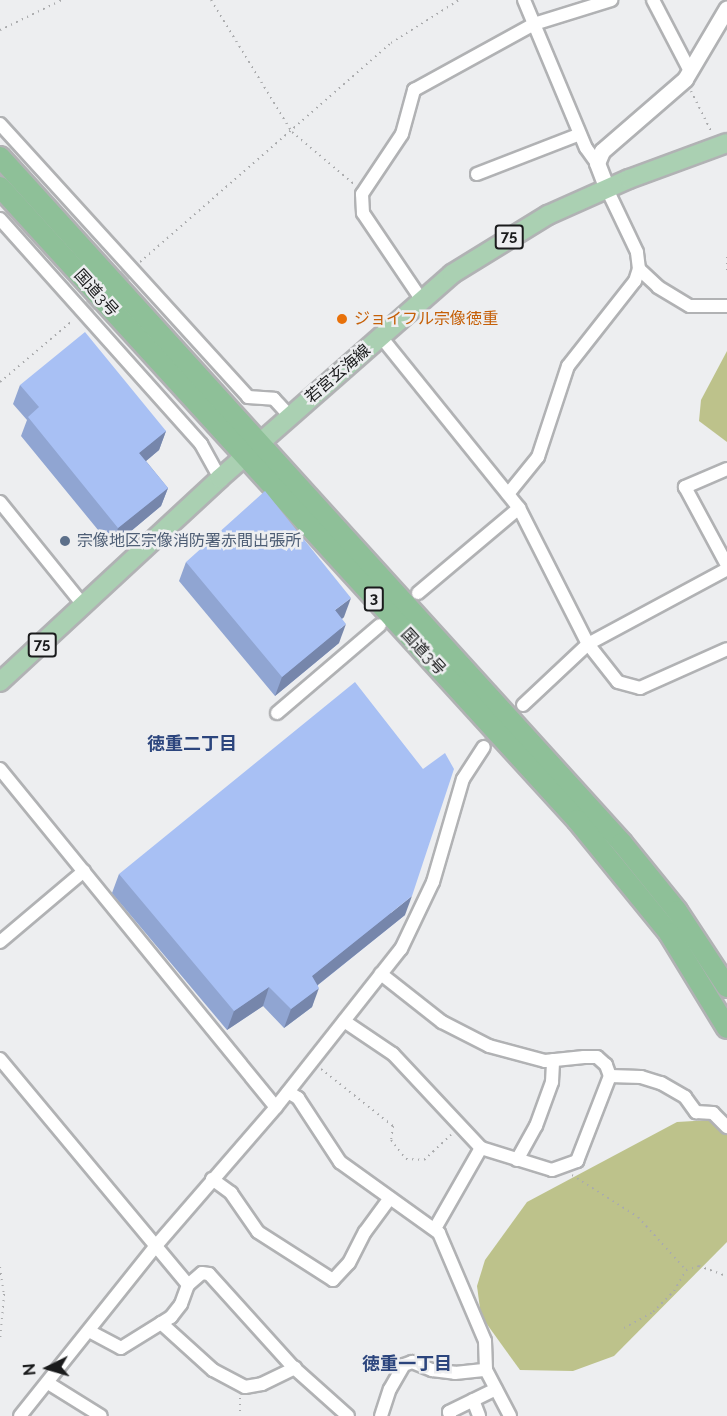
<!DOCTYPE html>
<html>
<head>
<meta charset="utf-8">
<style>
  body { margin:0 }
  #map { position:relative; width:727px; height:1416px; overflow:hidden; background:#edeef0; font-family:Raleway,"Noto Sans JP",sans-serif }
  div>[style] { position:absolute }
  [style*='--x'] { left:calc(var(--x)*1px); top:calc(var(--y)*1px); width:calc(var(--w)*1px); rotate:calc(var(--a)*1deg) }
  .green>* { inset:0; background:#bdc28b }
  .minor-tunnel>* { height:12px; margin-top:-6px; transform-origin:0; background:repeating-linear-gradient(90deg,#cdced0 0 12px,transparent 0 18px) }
  .path>* { height:2px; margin-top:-1px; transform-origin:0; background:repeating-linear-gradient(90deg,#aaabad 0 1.5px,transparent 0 6px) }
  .roads { filter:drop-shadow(2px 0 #b1b2b4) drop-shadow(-2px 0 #b1b2b4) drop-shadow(0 2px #b1b2b4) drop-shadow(0 -2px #b1b2b4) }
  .minor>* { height:12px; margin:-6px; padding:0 6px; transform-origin:6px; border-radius:6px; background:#fff }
  .tertiary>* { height:15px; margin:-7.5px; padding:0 7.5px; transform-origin:7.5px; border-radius:7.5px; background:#fff }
  .primary>* { height:18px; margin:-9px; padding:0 9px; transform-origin:9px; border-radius:9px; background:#aad0b2 }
  .trunk>* { height:20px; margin:-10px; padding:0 10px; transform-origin:10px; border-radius:10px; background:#8ec098 }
  .wall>* { inset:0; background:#90a5d2 }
  .shaded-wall>* { inset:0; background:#7686ab }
  .building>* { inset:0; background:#a8c0f4 }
  .dots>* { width:16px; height:16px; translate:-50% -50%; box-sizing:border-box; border:3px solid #edeef0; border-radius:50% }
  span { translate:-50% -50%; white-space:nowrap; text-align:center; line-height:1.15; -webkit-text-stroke:5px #edeef0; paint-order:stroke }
  .shield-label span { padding:2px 4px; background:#edeef0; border:2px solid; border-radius:4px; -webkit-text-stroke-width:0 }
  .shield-label { font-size:15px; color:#1a1b1c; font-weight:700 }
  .street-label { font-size:16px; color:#1a1b1c }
  .food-label { font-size:16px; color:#c56008 }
  .left { translate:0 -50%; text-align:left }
  .service-label { font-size:16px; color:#4e5e75 }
  .neighbourhood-label { font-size:18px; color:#2c457d; font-weight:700 }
  .north { position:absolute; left:18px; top:1338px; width:60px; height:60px; -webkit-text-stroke:4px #edeef0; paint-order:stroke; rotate:265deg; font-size:16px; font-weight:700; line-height:24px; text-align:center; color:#1a1b1c }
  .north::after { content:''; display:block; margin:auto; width:21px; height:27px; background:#1a1b1c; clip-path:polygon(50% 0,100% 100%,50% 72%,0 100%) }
</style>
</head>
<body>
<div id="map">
  <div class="green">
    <div style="clip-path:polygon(727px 351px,727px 442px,699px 421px,701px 400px)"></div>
    <div style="clip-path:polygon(727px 1119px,727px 1242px,614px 1356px,573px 1371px,520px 1370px,481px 1316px,477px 1286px,485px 1260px,527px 1202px,677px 1122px)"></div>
  </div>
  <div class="minor-tunnel">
    <div style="--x:83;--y:312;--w:64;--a:-41.2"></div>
    <div style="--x:484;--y:747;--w:57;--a:-47.1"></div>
  </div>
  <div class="path">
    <div style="--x:211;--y:0;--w:155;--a:58.5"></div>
    <div style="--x:292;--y:132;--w:82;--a:40.1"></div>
    <div style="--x:0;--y:30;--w:69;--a:-25.8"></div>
    <div style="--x:691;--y:91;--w:45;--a:63.4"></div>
    <div style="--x:727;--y:257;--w:17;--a:90"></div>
    <div style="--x:140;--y:262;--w:333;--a:-41.1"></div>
    <div style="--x:391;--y:43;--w:80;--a:-32.3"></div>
    <div style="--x:0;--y:382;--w:96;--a:-40.3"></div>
    <div style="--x:321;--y:1069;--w:92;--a:38.4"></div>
    <div style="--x:393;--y:1126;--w:14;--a:98"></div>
    <div style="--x:391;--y:1140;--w:24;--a:52"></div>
    <div style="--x:406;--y:1159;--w:18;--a:3"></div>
    <div style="--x:424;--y:1160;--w:37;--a:-43"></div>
    <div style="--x:572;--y:1175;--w:78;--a:32.5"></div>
    <div style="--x:638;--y:1217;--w:72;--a:47.8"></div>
    <div style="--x:686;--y:1270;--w:14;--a:-17"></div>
    <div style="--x:699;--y:1266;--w:30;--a:20"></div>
    <div style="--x:0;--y:1267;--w:27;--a:82"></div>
    <div style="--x:4;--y:1294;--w:47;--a:94.9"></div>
    <div style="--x:624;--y:1328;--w:33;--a:-29"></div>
    <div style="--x:653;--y:1312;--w:30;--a:-45"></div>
    <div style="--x:674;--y:1291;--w:24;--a:-60"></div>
    <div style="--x:240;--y:1398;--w:18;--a:90"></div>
  </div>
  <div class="roads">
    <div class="minor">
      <div style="--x:524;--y:0;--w:160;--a:67.3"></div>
      <div style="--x:586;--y:148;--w:19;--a:54"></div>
      <div style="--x:653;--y:0;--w:80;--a:62.5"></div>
      <div style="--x:0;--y:124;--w:369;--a:47.7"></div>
      <div style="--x:248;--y:397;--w:26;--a:4"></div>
      <div style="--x:274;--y:399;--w:23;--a:47"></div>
      <div style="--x:477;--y:174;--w:110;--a:-21.2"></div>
      <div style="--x:0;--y:219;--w:302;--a:48.2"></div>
      <div style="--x:201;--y:444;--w:39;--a:61"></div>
      <div style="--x:639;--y:269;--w:26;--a:43"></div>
      <div style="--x:658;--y:287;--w:37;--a:31"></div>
      <div style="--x:690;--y:306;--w:37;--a:0"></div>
      <div style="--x:421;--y:299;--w:104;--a:-124"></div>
      <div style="--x:363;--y:213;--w:19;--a:-93"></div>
      <div style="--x:362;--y:194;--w:72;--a:-56.3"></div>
      <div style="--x:402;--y:134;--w:46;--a:-74.7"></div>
      <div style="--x:414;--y:90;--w:137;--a:-28.8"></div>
      <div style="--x:534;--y:24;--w:81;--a:-17.3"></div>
      <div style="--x:381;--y:337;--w:220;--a:51.1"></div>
      <div style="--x:519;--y:508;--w:153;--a:63.1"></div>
      <div style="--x:588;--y:644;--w:48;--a:51.7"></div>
      <div style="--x:618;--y:682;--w:23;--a:15"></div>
      <div style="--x:640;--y:688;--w:95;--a:-24.1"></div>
      <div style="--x:727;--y:469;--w:46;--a:156.8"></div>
      <div style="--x:685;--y:487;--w:89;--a:61.7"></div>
      <div style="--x:508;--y:494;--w:48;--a:-51"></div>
      <div style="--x:538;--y:457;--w:96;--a:-71.8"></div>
      <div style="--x:568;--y:366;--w:108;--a:-51.8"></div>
      <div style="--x:635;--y:281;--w:13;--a:-72"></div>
      <div style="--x:639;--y:269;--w:17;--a:-97"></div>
      <div style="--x:637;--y:252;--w:70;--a:-115.5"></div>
      <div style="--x:0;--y:502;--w:134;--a:51.1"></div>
      <div style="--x:418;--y:593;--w:132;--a:-40.1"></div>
      <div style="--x:523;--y:705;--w:89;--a:-43.2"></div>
      <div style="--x:588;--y:644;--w:158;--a:-28.3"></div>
      <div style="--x:277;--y:713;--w:135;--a:-40.5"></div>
      <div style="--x:0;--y:769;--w:436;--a:50.8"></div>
      <div style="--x:0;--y:942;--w:110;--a:-40.2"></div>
      <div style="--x:344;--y:1021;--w:59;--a:34"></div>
      <div style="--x:393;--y:1054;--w:129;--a:46.9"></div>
      <div style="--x:481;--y:1148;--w:74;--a:17.2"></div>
      <div style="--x:552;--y:1170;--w:27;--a:-20"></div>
      <div style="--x:577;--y:1161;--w:91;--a:-68.8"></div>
      <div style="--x:610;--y:1076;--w:12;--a:-110"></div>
      <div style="--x:606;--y:1065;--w:12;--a:-138"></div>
      <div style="--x:597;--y:1057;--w:13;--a:180"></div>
      <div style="--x:584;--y:1057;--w:39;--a:174"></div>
      <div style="--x:545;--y:1061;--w:58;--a:-165"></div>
      <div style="--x:489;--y:1046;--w:53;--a:-152.9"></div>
      <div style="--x:442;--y:1022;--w:78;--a:-141.8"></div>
      <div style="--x:0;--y:1059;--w:294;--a:50.2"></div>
      <div style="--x:610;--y:1076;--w:31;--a:2"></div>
      <div style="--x:641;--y:1077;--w:21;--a:17"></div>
      <div style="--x:661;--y:1083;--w:28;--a:30"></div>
      <div style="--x:685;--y:1097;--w:19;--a:54"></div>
      <div style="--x:696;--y:1112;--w:17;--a:3"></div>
      <div style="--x:713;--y:1113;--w:20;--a:45"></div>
      <div style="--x:288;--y:1092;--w:12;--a:31"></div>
      <div style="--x:298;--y:1098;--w:77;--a:56.7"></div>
      <div style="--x:340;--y:1162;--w:122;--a:35.6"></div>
      <div style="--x:439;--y:1233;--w:117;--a:66.9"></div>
      <div style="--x:485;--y:1341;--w:29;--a:88"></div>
      <div style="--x:517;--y:1160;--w:39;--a:-61"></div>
      <div style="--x:536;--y:1126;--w:47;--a:-70"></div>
      <div style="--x:552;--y:1082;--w:22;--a:-87"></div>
      <div style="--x:212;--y:1179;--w:24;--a:36"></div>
      <div style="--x:231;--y:1193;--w:47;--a:55.3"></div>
      <div style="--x:258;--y:1232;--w:89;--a:32.6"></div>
      <div style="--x:333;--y:1280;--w:23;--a:-47"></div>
      <div style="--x:349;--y:1263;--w:35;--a:-63"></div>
      <div style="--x:365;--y:1232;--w:42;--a:-53.7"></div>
      <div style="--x:437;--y:1225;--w:89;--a:-60.3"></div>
      <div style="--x:161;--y:1323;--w:70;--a:42.1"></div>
      <div style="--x:213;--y:1370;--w:36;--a:28"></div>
      <div style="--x:245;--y:1387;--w:17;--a:-10"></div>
      <div style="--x:262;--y:1384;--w:37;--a:-26"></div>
      <div style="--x:89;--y:1331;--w:36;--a:28"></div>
      <div style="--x:121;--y:1348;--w:59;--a:-31.8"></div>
      <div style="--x:171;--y:1317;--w:16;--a:-52"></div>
      <div style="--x:181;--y:1304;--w:20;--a:-70"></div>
      <div style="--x:188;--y:1285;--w:18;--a:-41"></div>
      <div style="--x:202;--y:1273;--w:7;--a:8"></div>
      <div style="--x:209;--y:1274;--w:124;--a:47.9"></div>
      <div style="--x:292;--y:1366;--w:75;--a:41.8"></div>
      <div style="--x:48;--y:1383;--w:62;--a:31.9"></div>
      <div style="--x:473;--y:1400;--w:17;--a:69"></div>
      <div style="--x:20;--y:1416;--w:215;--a:-51.4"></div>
      <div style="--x:154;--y:1248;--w:186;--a:-49.1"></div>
      <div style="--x:276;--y:1107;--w:201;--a:-51.7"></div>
      <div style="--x:401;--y:949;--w:74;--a:-64.5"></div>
      <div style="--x:433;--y:882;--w:107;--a:-73.8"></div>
      <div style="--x:463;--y:779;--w:38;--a:-57"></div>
      <div style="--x:381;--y:1416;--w:28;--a:-72"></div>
      <div style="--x:390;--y:1389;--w:28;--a:-60"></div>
      <div style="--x:404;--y:1365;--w:9;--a:-21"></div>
      <div style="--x:412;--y:1362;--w:22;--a:22"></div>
      <div style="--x:432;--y:1370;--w:23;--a:7"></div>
      <div style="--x:455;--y:1373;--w:31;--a:-6"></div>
      <div style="--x:486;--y:1370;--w:52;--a:62.4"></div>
      <div style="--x:450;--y:1416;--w:4;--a:-104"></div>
      <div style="--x:449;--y:1412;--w:52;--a:-26.1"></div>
    </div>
    <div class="tertiary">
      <div style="--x:607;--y:189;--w:28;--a:-111"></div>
      <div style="--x:597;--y:163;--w:13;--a:-67"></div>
      <div style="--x:602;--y:151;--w:110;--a:-40.9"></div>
      <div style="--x:685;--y:79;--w:82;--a:-59.4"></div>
    </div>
    <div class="primary">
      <div style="--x:0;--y:682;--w:300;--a:-42.8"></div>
      <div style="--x:220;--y:478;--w:309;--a:-41.3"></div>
      <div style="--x:452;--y:274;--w:113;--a:-31.6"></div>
      <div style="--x:548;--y:215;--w:89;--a:-24"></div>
      <div style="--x:629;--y:179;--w:104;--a:-20.2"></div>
    </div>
    <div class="trunk">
      <div style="--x:0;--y:157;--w:926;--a:47.8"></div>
      <div style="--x:622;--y:843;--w:87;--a:51"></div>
      <div style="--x:677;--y:911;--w:91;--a:56.7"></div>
      <div style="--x:0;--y:187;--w:857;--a:47.65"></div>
      <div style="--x:577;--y:820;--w:146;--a:50.8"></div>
      <div style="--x:669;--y:933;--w:111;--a:58.6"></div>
    </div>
  </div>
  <div class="wall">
    <div style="clip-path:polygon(20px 385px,166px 431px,159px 450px,146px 461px,168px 488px,161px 506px,112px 547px,21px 436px,27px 420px,13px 404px)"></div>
    <div style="clip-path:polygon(186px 562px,344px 617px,342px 619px,339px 643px,275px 696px,179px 581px)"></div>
    <div style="clip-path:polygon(119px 874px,405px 915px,318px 985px,312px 1007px,284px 1028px,263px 1006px,227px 1030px,112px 893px)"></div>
  </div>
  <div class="shaded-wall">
    <div style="clip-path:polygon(166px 431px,159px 450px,133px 472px,139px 453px)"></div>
    <div style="clip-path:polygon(168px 488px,161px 506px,112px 547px,118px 528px)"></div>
    <div style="clip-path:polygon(351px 598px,344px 617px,328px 629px,335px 610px)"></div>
    <div style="clip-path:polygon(346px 624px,339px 643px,275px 696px,282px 677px)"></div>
    <div style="clip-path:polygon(412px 896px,405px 915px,305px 995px,312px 976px)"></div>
    <div style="clip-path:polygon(269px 987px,263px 1006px,227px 1030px,234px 1011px)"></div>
    <div style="clip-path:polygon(319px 988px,312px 1007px,284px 1028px,291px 1009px)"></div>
  </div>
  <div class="building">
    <div style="clip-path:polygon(85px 332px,166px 431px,139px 453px,168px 488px,118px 528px,28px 417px,39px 407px,20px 385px)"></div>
    <div style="clip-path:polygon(265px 491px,351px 598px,335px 610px,346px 624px,282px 677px,186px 562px)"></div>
    <div style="clip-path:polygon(355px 682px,423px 769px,445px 753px,454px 769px,412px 896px,312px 976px,319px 988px,291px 1009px,269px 987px,234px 1011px,119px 874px)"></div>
  </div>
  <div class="dots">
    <div style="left:342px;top:319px;background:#e8710a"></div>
    <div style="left:65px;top:541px;background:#5c6f8a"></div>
  </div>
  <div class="shield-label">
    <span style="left:509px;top:237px">75</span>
    <span style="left:374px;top:599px">3</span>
    <span style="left:42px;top:645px">75</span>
  </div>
  <div class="street-label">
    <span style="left:96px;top:293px;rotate:48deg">国道3号</span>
    <span style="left:338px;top:374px;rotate:-41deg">若宮玄海線</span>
    <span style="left:423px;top:652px;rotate:47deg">国道3号</span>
  </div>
  <div class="food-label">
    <span class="left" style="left:354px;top:319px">ジョイフル宗像徳重</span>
  </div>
  <div class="service-label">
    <span class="left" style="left:77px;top:541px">宗像地区宗像消防署赤間出張所</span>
  </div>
  <div class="neighbourhood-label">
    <span style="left:192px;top:744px">徳重二丁目</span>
    <span style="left:407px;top:1364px">徳重一丁目</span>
  </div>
  <div class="north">N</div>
</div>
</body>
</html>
